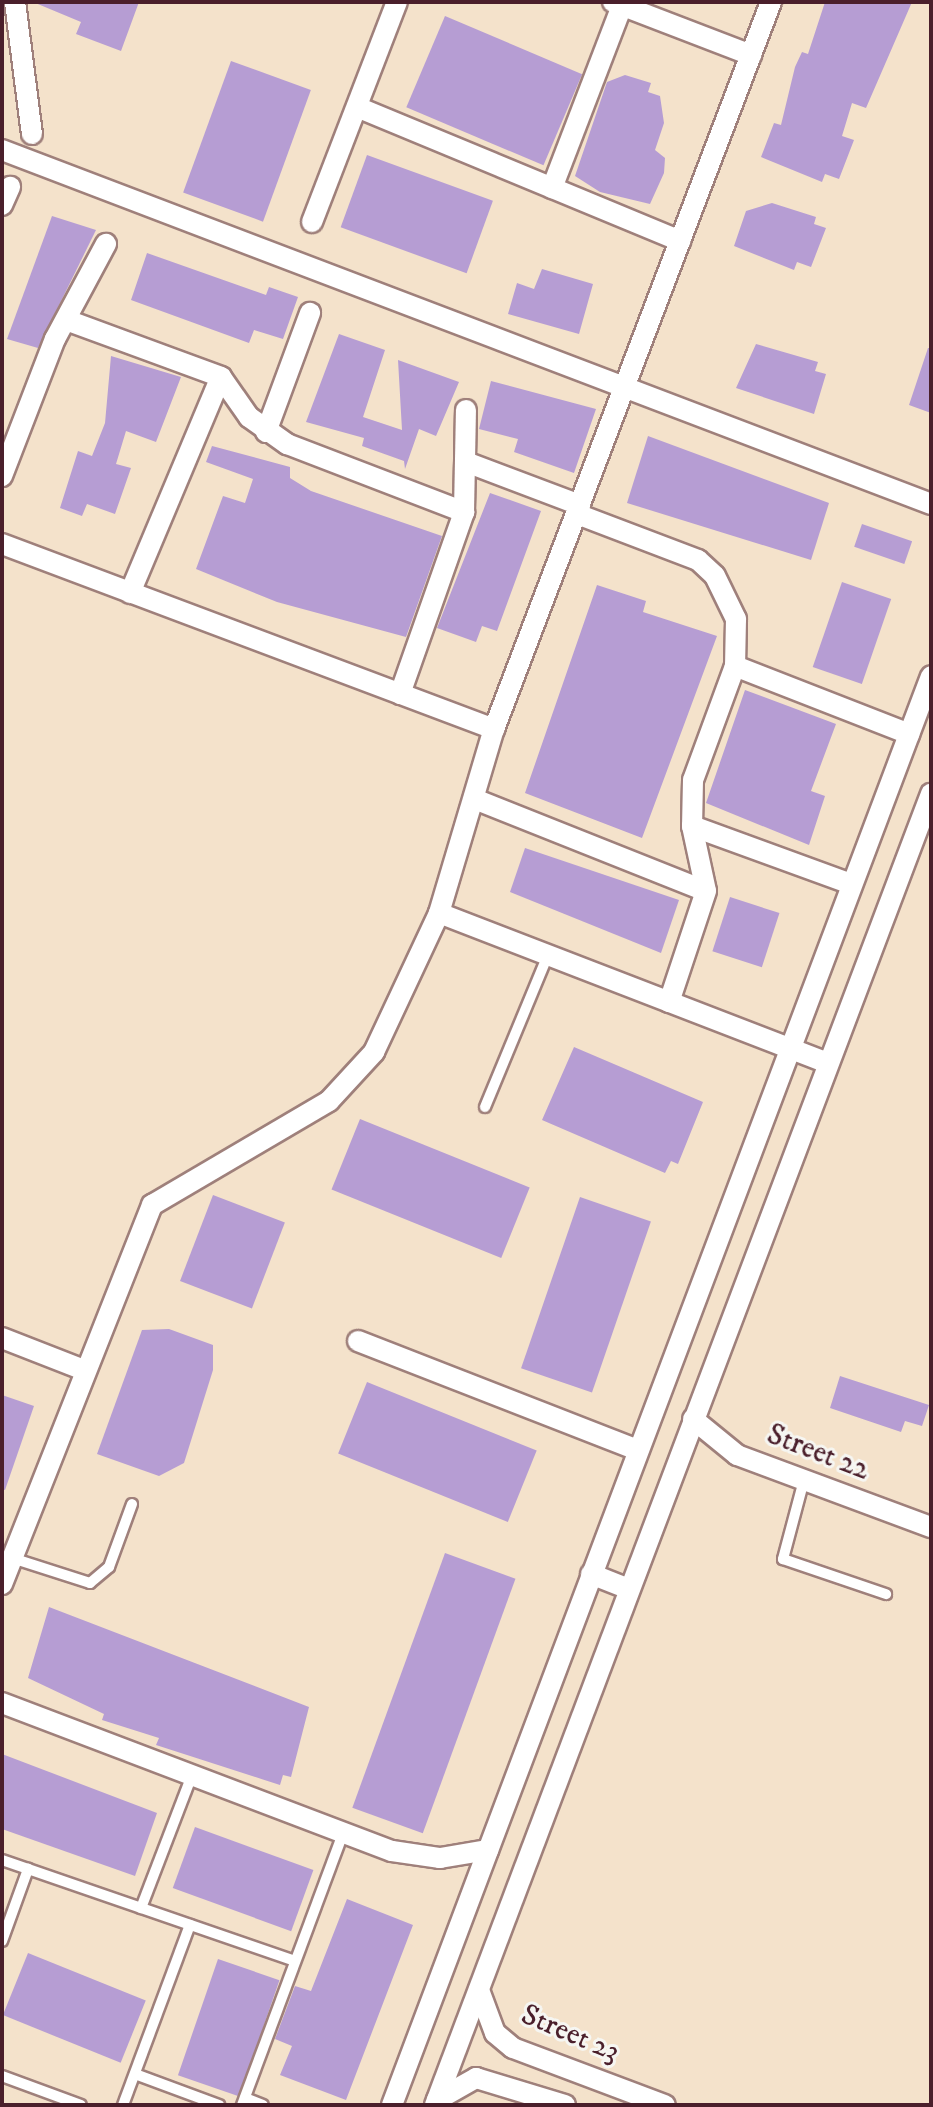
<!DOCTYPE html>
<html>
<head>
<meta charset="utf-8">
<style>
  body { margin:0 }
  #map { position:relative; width:933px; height:2107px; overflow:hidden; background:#f4e2cb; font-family:"IM FELL DW Pica",serif }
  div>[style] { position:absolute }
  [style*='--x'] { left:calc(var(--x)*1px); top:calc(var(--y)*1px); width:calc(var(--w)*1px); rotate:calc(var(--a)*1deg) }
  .building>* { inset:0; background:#b69dd3; transform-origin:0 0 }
  .roads { filter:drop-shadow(2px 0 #9f807b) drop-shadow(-2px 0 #9f807b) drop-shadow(0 2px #9f807b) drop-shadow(0 -2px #9f807b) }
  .lane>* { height:10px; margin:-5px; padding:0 5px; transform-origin:5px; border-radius:5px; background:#fff }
  .street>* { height:20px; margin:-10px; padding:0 10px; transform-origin:10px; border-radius:10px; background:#fff }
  span { translate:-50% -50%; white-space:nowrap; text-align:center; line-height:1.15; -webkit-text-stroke:6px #f6f6f2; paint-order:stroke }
  .street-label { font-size:30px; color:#4a1f2b }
  .frame { position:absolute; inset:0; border:4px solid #4a1f2b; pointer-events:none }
</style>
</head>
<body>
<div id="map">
  <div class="building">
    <div style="clip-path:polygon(33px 2px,139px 2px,121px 51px,76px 34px,81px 22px)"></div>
    <div style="clip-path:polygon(825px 2px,912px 2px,866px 108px,852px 103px,842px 136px,854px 140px,839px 179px,825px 174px,822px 182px,761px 157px,774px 123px,781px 125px,795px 67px,802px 52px,808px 54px)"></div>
    <div style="left:445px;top:16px;width:149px;height:99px;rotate:23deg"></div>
    <div style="left:231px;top:61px;width:85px;height:140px;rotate:20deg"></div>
    <div style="clip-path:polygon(625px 75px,651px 83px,648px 92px,660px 96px,664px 123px,655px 150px,665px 158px,664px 173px,650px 204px,600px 192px,575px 176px,607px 82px)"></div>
    <div style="left:367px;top:155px;width:134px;height:77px;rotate:20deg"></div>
    <div style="clip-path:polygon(772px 203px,816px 217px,814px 224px,826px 228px,811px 267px,797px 262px,794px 270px,734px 246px,746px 211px)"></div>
    <div style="clip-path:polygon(52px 216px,96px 230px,38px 348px,7px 339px)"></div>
    <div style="clip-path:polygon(147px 253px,266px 295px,269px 287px,298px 297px,283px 339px,254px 330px,249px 343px,131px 300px)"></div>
    <div style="clip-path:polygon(542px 269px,593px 284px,579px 334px,508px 314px,517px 283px,534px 289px)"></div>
    <div style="clip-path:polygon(339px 334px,385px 350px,363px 417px,402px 430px,398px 360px,459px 382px,436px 436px,419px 429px,405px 469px,404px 461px,362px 446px,364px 438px,306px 422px)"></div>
    <div style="clip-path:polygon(756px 344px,818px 362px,815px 371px,826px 374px,814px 414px,736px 388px)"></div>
    <div style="clip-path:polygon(928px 348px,931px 348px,931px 413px,909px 405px)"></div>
    <div style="clip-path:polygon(111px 356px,181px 377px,156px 442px,126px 431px,116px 464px,131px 468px,115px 514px,87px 504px,82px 516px,60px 508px,78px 451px,92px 456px,105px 423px)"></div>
    <div style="clip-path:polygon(491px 381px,596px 409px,574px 473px,514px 452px,518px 439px,479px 429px)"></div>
    <div style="clip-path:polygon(648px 436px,829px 503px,811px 560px,627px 503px)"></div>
    <div style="clip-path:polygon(212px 446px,290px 467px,290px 478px,311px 491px,442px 536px,406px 637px,277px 602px,196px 569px,223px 496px,245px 503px,253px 479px,206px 462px)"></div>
    <div style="clip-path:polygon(490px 493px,541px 511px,497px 631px,482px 626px,476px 642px,437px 628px)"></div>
    <div style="left:862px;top:524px;width:53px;height:24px;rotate:19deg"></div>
    <div style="left:842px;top:582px;width:52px;height:90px;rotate:19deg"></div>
    <div style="clip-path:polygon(597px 585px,646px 601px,643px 612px,717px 636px,642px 838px,525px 793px)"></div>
    <div style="clip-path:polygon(745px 690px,836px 724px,811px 791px,825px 796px,809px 845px,706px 803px)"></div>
    <div style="clip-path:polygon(525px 848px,679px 900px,661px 953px,510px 892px)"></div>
    <div style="left:730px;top:897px;width:52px;height:57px;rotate:18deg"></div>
    <div style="clip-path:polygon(574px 1047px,703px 1102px,678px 1164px,671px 1161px,665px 1173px,542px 1120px)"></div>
    <div style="left:360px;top:1119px;width:183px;height:76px;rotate:22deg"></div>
    <div style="left:213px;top:1195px;width:77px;height:92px;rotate:21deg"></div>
    <div style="left:580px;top:1197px;width:75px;height:181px;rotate:19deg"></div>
    <div style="clip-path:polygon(169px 1329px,213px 1345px,213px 1370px,184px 1463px,159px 1476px,97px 1454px,142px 1330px)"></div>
    <div style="clip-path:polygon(840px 1376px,929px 1405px,922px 1426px,905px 1421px,901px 1432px,830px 1408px)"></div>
    <div style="left:367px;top:1382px;width:183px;height:77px;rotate:22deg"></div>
    <div style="clip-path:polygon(2px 1395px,34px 1406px,5px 1490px,2px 1489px)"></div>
    <div style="left:445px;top:1553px;width:75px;height:271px;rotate:20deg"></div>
    <div style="clip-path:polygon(49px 1607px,309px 1707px,291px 1777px,283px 1775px,280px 1785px,156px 1745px,159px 1738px,102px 1720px,104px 1714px,28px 1678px)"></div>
    <div style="clip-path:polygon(2px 1754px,157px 1813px,135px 1876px,2px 1829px)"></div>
    <div style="left:195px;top:1827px;width:126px;height:65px;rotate:20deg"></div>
    <div style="clip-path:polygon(347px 1899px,413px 1925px,346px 2100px,280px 2075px,292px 2046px,275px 2039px,295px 1986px,311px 1991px)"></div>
    <div style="left:28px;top:1953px;width:127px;height:67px;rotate:22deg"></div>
    <div style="left:218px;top:1959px;width:65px;height:123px;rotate:19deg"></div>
  </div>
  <div class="roads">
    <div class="lane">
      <div style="--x:485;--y:1107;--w:165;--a:-67.5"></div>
      <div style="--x:804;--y:1480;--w:82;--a:104.9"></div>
      <div style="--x:783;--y:1559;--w:109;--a:18.8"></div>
      <div style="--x:12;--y:1558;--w:82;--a:17.8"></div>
      <div style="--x:90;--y:1583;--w:25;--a:-40"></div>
      <div style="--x:109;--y:1567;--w:67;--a:-69.9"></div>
      <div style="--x:2;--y:1860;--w:310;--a:19"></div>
      <div style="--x:141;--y:1908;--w:142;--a:-69"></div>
      <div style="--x:2;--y:1941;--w:77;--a:-70.1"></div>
      <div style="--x:135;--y:2074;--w:90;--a:20.3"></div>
      <div style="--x:2;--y:2076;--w:84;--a:20.2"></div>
      <div style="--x:245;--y:2098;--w:19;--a:21"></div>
      <div style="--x:123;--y:2105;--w:192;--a:-69.6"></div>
      <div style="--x:242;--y:2105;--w:290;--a:-69.6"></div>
    </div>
    <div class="street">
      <div style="--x:15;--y:2;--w:133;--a:82.7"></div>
      <div style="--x:613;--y:2;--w:148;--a:21"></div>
      <div style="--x:357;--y:107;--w:350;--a:22.5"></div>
      <div style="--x:2;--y:150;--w:994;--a:20.86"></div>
      <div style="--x:552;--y:188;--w:195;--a:-69"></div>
      <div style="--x:2;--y:205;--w:20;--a:-66"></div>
      <div style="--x:312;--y:222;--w:236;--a:-68.9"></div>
      <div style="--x:69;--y:321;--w:162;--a:20.2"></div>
      <div style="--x:221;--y:377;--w:49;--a:55"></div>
      <div style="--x:249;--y:417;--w:47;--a:35.4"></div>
      <div style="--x:287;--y:444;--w:190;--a:21"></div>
      <div style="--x:266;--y:432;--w:127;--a:-69.7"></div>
      <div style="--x:466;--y:462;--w:122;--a:20.7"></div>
      <div style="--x:2;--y:476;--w:147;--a:-68.9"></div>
      <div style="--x:55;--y:339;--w:108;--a:-61.8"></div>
      <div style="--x:577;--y:514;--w:129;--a:20.8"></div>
      <div style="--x:698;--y:560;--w:23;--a:43"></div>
      <div style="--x:715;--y:576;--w:48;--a:64"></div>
      <div style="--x:736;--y:619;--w:47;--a:91.2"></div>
      <div style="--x:735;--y:666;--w:121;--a:110.2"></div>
      <div style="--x:693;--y:780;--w:46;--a:91.2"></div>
      <div style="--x:692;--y:826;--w:66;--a:77.8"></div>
      <div style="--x:706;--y:891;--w:117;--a:108.4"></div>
      <div style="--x:2;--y:544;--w:526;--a:20.61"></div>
      <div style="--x:130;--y:593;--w:234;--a:-67.2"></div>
      <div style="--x:735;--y:666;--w:187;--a:21.3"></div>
      <div style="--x:400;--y:694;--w:193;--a:-70.6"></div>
      <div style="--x:464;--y:512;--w:102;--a:-88.9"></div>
      <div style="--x:477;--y:800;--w:246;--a:21.7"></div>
      <div style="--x:692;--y:826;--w:169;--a:20"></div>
      <div style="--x:439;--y:913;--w:417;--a:21.1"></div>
      <div style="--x:2;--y:1338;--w:88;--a:21.3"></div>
      <div style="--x:358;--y:1341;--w:300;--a:21.3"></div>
      <div style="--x:693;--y:1419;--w:57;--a:39.3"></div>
      <div style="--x:737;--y:1455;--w:207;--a:20.4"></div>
      <div style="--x:591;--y:1574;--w:41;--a:21.5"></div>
      <div style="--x:2;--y:1584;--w:408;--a:-68.4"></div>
      <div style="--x:152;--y:1205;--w:205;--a:-30.4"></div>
      <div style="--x:329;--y:1101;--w:67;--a:-47.4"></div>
      <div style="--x:374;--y:1052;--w:153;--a:-64.9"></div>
      <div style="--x:439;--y:913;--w:192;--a:-73.4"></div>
      <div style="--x:494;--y:729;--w:778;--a:-69.14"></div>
      <div style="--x:2;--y:1703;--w:417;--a:20.8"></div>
      <div style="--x:392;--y:1851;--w:49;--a:8.3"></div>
      <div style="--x:440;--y:1858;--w:49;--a:-9.5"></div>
      <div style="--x:479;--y:1990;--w:46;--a:69.6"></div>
      <div style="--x:495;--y:2033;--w:23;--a:40"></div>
      <div style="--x:513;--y:2048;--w:162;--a:20.6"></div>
      <div style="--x:437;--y:2100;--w:45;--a:-29.4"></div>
      <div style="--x:476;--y:2078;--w:93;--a:16.9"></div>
      <div style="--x:392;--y:2105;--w:1527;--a:-69.33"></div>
      <div style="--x:435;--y:2105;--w:1402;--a:-69.28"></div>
    </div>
  </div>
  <div class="street-label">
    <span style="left:818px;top:1453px;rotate:21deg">Street 22</span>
    <span style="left:570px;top:2034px;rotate:23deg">Street 23</span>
  </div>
  <div class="frame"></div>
</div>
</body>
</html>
